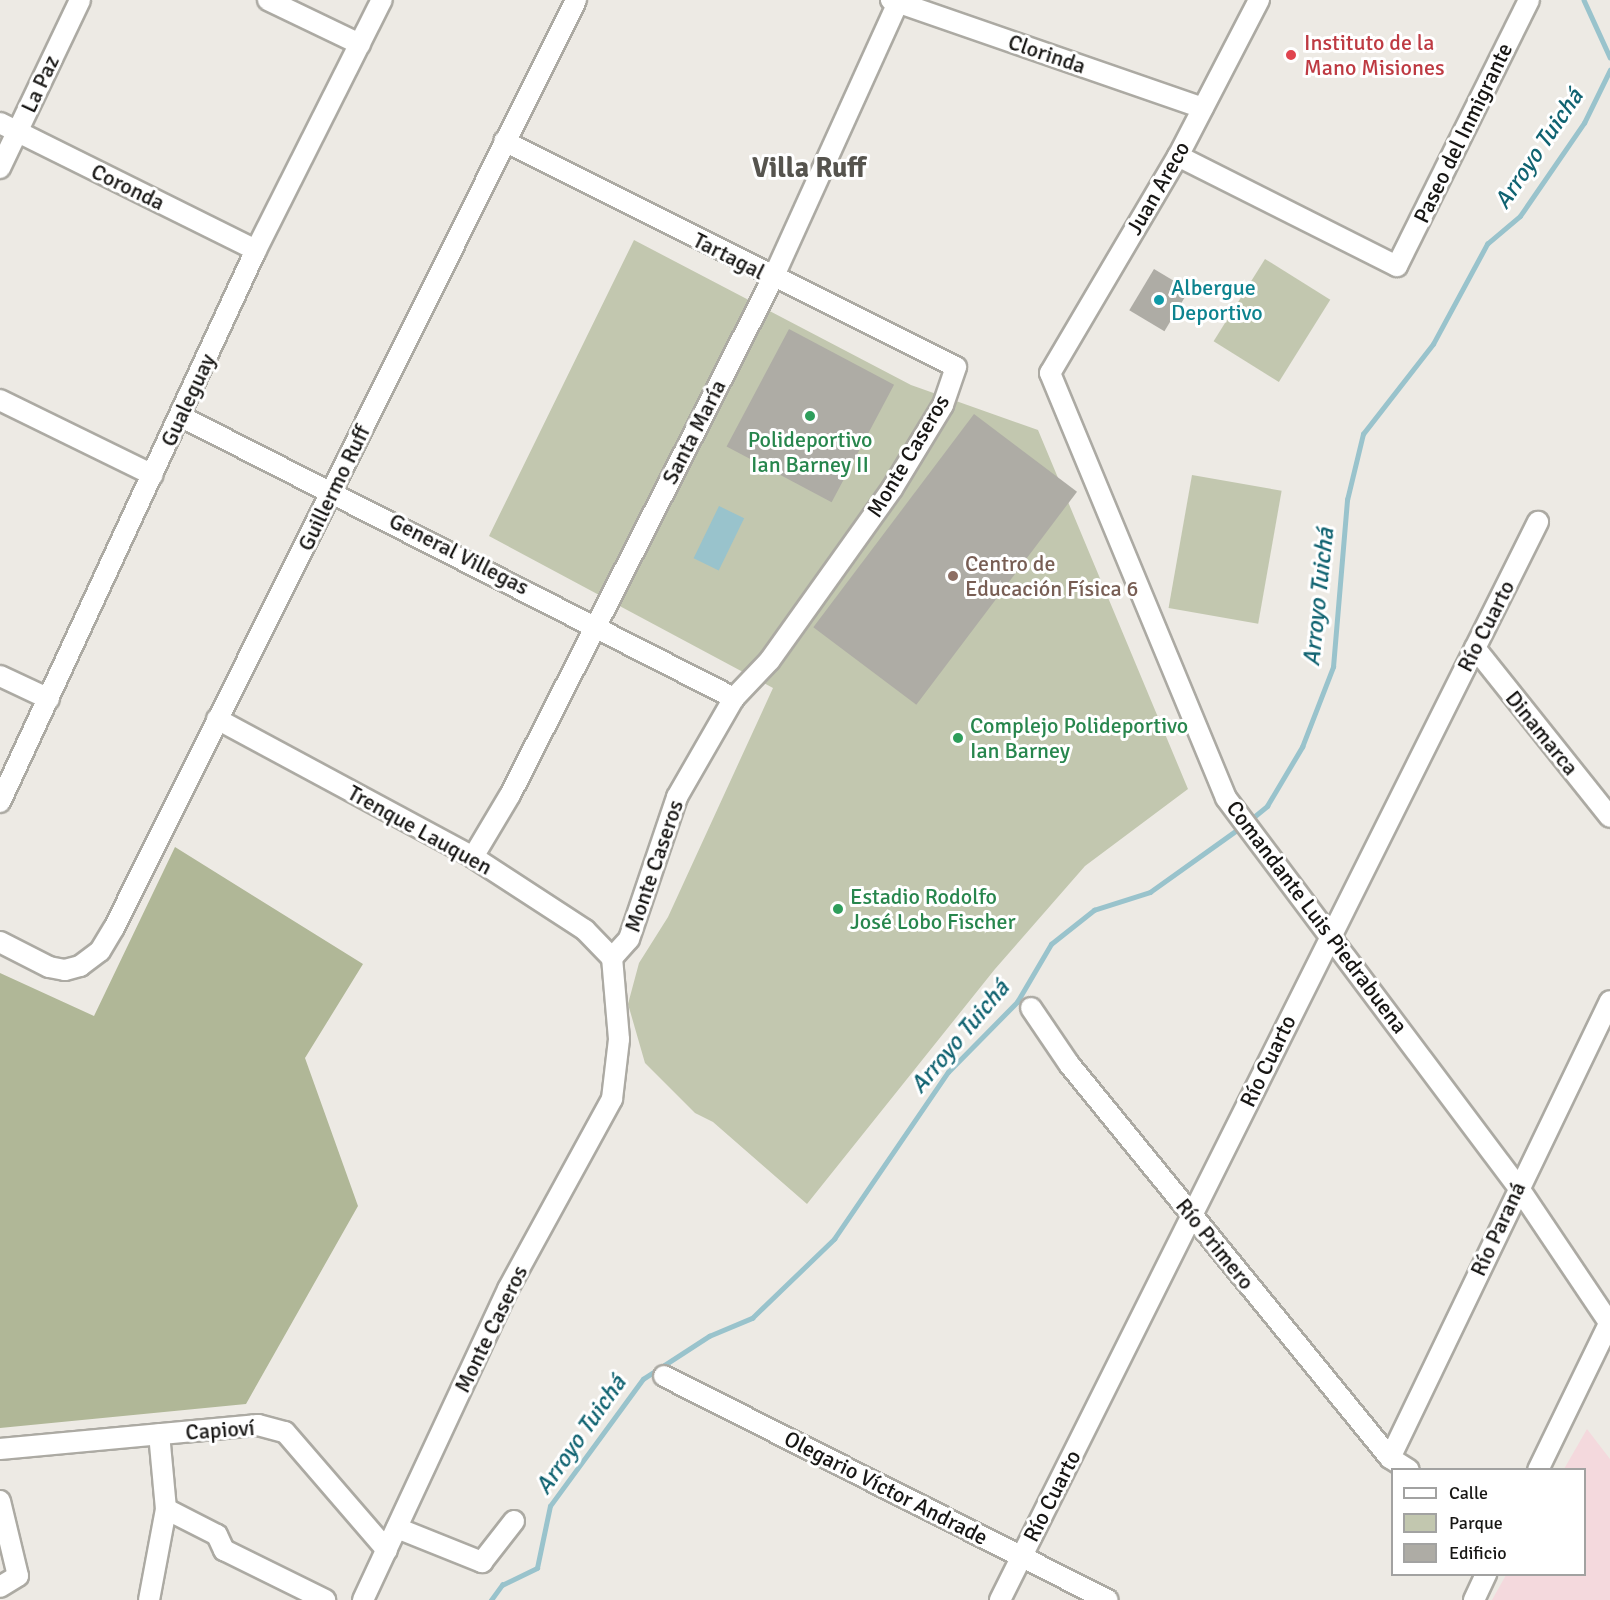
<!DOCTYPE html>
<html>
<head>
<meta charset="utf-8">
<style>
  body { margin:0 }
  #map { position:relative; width:1610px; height:1600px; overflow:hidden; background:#edeae4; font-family:Signika,sans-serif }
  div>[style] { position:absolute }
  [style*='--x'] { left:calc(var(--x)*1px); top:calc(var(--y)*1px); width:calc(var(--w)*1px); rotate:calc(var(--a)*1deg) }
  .education>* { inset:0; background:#f4d9dd }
  .green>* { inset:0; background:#c2c7af; transform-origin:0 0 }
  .forest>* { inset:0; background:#b0b797 }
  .water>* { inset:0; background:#99c3cc; transform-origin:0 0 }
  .stream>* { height:4.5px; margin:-2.25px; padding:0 2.25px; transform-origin:2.25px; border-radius:2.25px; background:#99c3cc }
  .building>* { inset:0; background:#aeaca5; transform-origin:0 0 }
  .roads { filter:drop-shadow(2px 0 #acaaa3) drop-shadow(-2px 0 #acaaa3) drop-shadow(0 2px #acaaa3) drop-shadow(0 -2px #acaaa3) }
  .street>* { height:20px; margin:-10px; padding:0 10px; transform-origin:10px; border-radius:10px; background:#fff }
  .dots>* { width:16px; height:16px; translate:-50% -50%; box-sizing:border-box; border:3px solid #fff; border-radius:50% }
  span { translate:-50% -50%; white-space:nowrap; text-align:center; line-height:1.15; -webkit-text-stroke:6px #fff; paint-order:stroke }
  .health-label { font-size:22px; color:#be3a42 }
  .left { translate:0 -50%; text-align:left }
  .street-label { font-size:22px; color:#171614 }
  .culture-label { font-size:22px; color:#0d838f }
  .leisure-label { font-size:22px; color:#27864d }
  .education-label { font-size:22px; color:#785e54 }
  .water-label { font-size:24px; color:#106371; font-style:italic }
  .district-label { font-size:28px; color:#56544e; font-weight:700 }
  .legend { position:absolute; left:1391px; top:1468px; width:195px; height:108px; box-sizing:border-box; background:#fff; border:2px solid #a2a2a1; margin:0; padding:8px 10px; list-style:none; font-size:18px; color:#171614 }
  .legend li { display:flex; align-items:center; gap:12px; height:30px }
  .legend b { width:30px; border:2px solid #a2a2a1 }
</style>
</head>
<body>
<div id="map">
  <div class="education">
    <div style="clip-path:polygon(1587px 1429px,1610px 1459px,1610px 1600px,1492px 1600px,1506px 1575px,1584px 1574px,1584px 1470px,1564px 1469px)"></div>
  </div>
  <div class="green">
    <div style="clip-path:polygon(634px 240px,911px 385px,1038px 430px,1188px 789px,1085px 866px,995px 969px,807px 1204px,713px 1122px,695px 1113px,645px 1063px,628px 1004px,639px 963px,668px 917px,773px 688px,489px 536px)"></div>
    <div style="left:1265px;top:259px;width:77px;height:97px;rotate:32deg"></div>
    <div style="left:1192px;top:475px;width:91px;height:135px;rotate:10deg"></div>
  </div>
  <div class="forest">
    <div style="clip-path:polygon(175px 847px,363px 964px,305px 1058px,358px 1206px,246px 1404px,0 1428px,0 973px,94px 1016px)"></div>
  </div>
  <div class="water">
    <div style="left:719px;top:506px;width:28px;height:58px;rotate:26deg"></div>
  </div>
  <div class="stream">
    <div style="--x:1584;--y:0;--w:63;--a:65.5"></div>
    <div style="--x:1250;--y:820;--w:22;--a:-39"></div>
    <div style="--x:1267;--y:806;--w:69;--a:-59.3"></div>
    <div style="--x:1302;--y:747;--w:86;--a:-68.8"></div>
    <div style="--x:1333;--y:667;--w:168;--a:-85.2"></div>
    <div style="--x:1347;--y:500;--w:68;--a:-76.4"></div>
    <div style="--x:1363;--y:434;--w:114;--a:-52.1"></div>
    <div style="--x:1433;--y:344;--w:114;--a:-61.6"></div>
    <div style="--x:1487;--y:244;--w:43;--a:-40.3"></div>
    <div style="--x:1520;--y:216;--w:113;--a:-55.5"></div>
    <div style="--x:1584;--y:123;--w:59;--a:-63.9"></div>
    <div style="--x:491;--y:1600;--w:19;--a:-54"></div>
    <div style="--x:502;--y:1585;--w:39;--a:-26"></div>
    <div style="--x:537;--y:1568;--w:63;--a:-78.2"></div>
    <div style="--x:550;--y:1506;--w:157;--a:-53.8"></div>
    <div style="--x:643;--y:1379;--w:79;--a:-33.1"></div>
    <div style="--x:709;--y:1336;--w:47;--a:-22.7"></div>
    <div style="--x:752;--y:1318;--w:114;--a:-43.9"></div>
    <div style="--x:834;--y:1239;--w:202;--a:-55.7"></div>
    <div style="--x:948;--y:1072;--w:98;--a:-45.4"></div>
    <div style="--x:1017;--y:1002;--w:67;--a:-59.6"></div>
    <div style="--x:1051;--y:944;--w:55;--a:-38.3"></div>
    <div style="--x:1094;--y:910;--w:59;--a:-17.8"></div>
    <div style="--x:1150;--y:892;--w:112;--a:-35.5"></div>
  </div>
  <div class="building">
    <div style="left:1154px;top:269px;width:41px;height:48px;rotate:31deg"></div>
    <div style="left:789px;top:329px;width:119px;height:133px;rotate:28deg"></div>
    <div style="left:974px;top:414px;width:129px;height:267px;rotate:37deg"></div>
  </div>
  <div class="roads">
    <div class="street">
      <div style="--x:268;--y:0;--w:102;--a:25.6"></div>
      <div style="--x:891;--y:0;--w:330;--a:19.1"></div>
      <div style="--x:1259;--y:0;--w:176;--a:117.4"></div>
      <div style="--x:1178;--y:156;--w:252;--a:120.5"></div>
      <div style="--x:1050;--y:373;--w:460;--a:67.5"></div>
      <div style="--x:1226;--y:798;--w:486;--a:53.1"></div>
      <div style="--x:1518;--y:1187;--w:165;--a:56.1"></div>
      <div style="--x:0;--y:123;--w:286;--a:26.4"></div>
      <div style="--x:1178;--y:156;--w:245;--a:26.7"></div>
      <div style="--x:1397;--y:266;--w:297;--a:-63.6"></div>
      <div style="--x:0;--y:168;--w:186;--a:-64.5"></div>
      <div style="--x:0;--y:400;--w:170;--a:26.1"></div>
      <div style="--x:180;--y:416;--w:622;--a:26.98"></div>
      <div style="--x:1475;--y:648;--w:216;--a:51.4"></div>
      <div style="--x:0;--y:676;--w:54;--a:25.1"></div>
      <div style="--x:217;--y:719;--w:291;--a:28.3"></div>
      <div style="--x:473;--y:857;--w:134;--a:33.1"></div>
      <div style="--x:585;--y:930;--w:39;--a:46"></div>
      <div style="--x:0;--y:802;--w:608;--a:-65.12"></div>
      <div style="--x:256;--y:250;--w:280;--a:-63.3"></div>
      <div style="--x:473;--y:857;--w:72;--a:-59.2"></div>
      <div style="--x:510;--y:795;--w:580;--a:-63.04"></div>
      <div style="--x:773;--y:278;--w:305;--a:-65.6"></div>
      <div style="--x:0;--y:942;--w:55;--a:27"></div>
      <div style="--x:49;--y:967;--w:16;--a:11"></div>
      <div style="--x:65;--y:970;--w:16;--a:-15"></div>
      <div style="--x:80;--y:966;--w:25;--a:-37"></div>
      <div style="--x:100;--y:951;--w:27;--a:-59"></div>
      <div style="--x:114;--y:928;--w:1037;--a:-63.53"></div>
      <div style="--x:1031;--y:1008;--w:68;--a:55.8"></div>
      <div style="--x:1069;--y:1064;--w:508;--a:50.83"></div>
      <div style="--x:1390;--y:1458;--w:22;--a:32"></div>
      <div style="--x:664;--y:1376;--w:497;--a:26.8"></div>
      <div style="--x:0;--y:1449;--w:259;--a:-5.3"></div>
      <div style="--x:258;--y:1425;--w:28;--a:15"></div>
      <div style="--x:285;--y:1432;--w:156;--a:49.2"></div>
      <div style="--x:1390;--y:1458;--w:507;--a:-64.29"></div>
      <div style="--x:1538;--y:1470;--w:165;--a:-64.1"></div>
      <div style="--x:0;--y:1501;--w:77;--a:76.5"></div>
      <div style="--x:18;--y:1576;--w:21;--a:149"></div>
      <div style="--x:166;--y:1509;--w:57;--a:27"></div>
      <div style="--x:217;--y:1535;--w:17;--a:65"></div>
      <div style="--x:224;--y:1550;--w:113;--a:26.3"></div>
      <div style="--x:397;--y:1528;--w:92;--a:21.8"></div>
      <div style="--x:482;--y:1562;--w:52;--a:-52"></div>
      <div style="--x:149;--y:1600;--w:93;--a:-79.4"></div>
      <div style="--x:166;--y:1509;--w:75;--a:-95.3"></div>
      <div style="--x:363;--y:1600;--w:343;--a:-65"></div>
      <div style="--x:508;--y:1289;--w:217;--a:-61.3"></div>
      <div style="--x:612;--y:1099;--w:60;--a:-83.3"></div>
      <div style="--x:619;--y:1039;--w:81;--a:-94.9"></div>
      <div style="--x:612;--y:958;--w:25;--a:-48"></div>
      <div style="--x:629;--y:939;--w:150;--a:-71.3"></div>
      <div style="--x:677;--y:797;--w:114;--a:-60.1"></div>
      <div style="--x:734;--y:698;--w:52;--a:-46.5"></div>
      <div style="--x:770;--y:660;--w:210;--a:-54.5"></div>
      <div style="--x:892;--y:489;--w:98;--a:-58.7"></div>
      <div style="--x:943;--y:405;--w:40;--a:-71.1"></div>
      <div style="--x:956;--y:367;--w:505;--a:-153.43"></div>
      <div style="--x:1000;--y:1600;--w:1205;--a:-63.48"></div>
      <div style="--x:1474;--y:1600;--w:29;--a:-65"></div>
    </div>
  </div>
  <div class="dots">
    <div style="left:1291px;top:55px;background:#e0444e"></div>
    <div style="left:1159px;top:300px;background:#0f9aa8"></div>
    <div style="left:810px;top:416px;background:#2e9e5b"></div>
    <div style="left:953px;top:576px;background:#8d6e63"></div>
    <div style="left:958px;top:738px;background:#2e9e5b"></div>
    <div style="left:838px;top:909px;background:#2e9e5b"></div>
  </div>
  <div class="health-label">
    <span class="left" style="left:1304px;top:55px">Instituto de la<br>Mano Misiones</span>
  </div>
  <div class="street-label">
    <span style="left:1047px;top:54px;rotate:19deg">Clorinda</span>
    <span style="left:40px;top:84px;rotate:-65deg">La Paz</span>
    <span style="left:1463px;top:133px;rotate:-64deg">Paseo del Inmigrante</span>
    <span style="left:128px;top:187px;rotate:26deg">Coronda</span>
    <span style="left:1158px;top:188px;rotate:-60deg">Juan Areco</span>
    <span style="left:729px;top:256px;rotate:27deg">Tartagal</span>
    <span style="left:188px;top:400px;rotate:-65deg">Gualeguay</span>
    <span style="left:694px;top:432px;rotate:-63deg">Santa María</span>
    <span style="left:908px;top:456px;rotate:-59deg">Monte Caseros</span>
    <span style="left:334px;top:488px;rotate:-64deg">Guillermo Ruff</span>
    <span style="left:459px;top:554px;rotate:27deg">General Villegas</span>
    <span style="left:1486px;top:626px;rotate:-63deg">Río Cuarto</span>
    <span style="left:1542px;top:733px;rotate:51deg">Dinamarca</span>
    <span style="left:420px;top:830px;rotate:29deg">Trenque Lauquen</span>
    <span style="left:654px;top:866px;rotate:-71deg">Monte Caseros</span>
    <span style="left:1317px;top:917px;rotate:53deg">Comandante Luis Piedrabuena</span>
    <span style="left:1268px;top:1061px;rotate:-64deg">Río Cuarto</span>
    <span style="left:1498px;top:1229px;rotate:-65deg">Río Paraná</span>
    <span style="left:1215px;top:1244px;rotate:51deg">Río Primero</span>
    <span style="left:491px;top:1329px;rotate:-64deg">Monte Caseros</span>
    <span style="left:220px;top:1430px;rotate:-4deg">Capioví</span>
    <span style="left:886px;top:1488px;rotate:27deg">Olegario Víctor Andrade</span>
    <span style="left:1052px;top:1496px;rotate:-63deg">Río Cuarto</span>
  </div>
  <div class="culture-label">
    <span class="left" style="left:1171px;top:300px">Albergue<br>Deportivo</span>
  </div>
  <div class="leisure-label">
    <span style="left:810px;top:452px">Polideportivo<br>Ian Barney II</span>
    <span class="left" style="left:970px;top:738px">Complejo Polideportivo<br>Ian Barney</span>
    <span class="left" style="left:850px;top:909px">Estadio Rodolfo<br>José Lobo Fischer</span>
  </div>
  <div class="education-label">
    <span class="left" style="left:965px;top:576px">Centro de<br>Educación Física 6</span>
  </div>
  <div class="water-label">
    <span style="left:1539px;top:149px;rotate:-56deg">Arroyo Tuichá</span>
    <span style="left:1319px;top:597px;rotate:-84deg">Arroyo Tuichá</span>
    <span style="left:960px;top:1037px;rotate:-50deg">Arroyo Tuichá</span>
    <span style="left:581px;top:1435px;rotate:-55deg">Arroyo Tuichá</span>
  </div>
  <div class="district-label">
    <span style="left:809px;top:168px">Villa Ruff</span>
  </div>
  <ul class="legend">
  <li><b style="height:8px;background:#fff"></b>Calle</li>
  <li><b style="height:16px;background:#c2c7af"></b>Parque</li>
  <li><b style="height:16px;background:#aeaca5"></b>Edificio</li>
  </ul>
</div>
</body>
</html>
